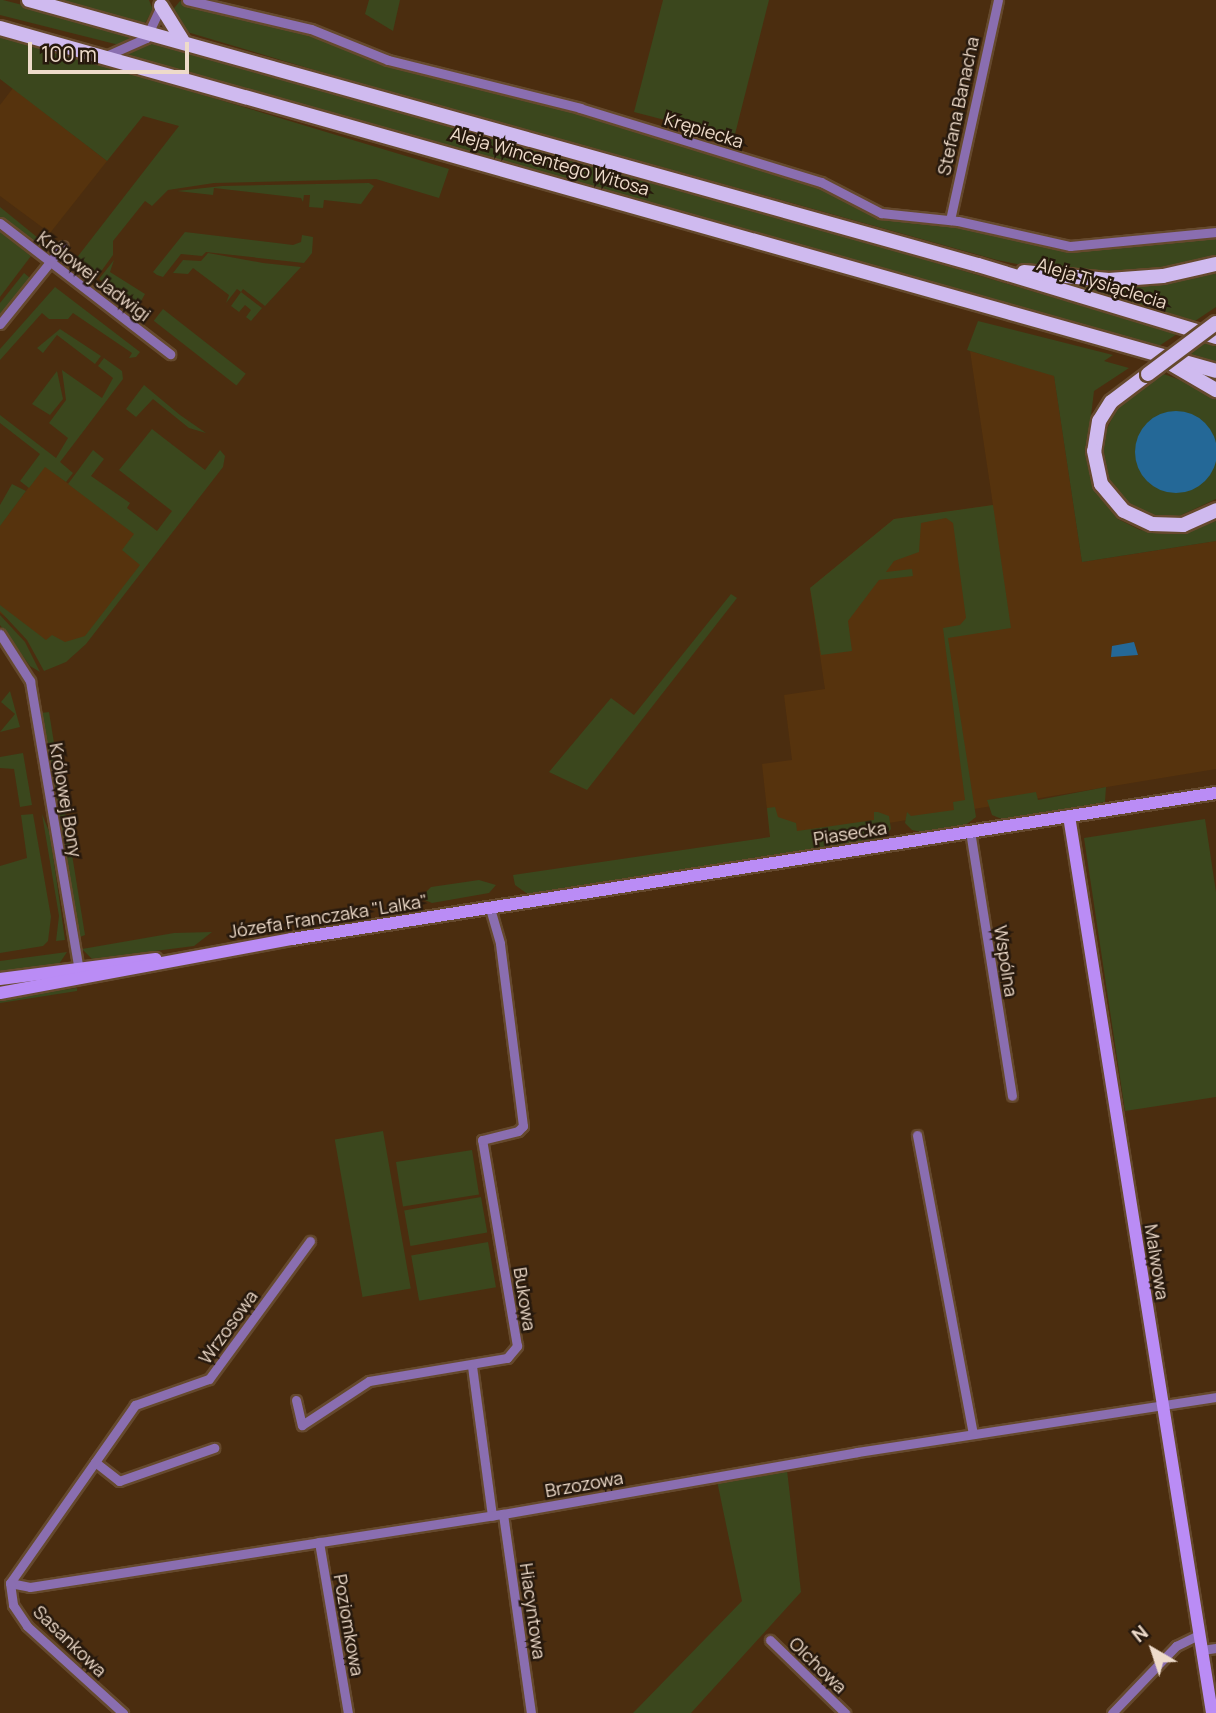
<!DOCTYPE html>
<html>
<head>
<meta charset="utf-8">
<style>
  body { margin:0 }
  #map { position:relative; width:1216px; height:1713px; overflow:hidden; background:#4b2d0f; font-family:Manrope,sans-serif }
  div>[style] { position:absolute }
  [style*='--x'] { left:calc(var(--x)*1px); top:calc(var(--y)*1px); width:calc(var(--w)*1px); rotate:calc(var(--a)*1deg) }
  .built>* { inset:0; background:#56330d }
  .green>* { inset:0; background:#3b471d; transform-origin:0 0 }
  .water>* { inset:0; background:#246897 }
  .round { border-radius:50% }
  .roads { filter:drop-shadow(2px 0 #65492d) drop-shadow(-2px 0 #65492d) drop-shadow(0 2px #65492d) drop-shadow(0 -2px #65492d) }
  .street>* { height:9px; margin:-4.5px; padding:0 4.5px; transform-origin:4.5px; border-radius:4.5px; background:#8a6eb0 }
  .secondary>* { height:12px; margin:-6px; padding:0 6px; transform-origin:6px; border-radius:6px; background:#ba8cf5 }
  .primary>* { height:14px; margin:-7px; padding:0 7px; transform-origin:7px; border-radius:7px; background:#cfbaef }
  .bridges { filter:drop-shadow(2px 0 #65492d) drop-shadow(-2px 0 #65492d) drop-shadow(0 2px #65492d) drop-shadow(0 -2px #65492d) }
  .primary-bridge>* { height:14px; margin:-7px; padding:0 7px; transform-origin:7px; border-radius:7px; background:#cfbaef }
  span { translate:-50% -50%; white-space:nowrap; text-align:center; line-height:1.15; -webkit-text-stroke:5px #27190d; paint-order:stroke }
  .street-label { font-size:18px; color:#eedbca }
  .north { position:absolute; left:1118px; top:1615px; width:70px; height:70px; -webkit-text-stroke:5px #27190d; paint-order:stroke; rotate:321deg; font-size:19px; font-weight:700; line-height:28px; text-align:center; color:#eedbca }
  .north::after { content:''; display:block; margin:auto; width:24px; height:32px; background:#eedbca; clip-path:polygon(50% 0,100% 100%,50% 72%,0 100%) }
  .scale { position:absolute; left:28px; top:42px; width:161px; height:32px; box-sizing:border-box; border:4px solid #eedbca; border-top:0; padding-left:9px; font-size:21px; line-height:24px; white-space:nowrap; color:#eedbca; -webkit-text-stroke:5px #27190d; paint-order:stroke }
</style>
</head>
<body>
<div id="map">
  <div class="built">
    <div style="clip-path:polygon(13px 88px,107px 161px,50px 233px,0 196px,0 105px)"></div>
    <div style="clip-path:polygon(970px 351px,1054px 375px,1082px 562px,1216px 541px,1216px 769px,858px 828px,770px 837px,762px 764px,792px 760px,784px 695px,825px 689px,810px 588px,894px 519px,993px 505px)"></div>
    <div style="clip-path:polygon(45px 466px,155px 549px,66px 662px,0 613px,0 525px)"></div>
  </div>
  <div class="green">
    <div style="clip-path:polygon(0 0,3px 0,143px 36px,119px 45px,0 15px)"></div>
    <div style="clip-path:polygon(56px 0,149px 0,153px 10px,145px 23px)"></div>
    <div style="clip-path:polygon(369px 0,400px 0,393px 31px,365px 14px)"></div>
    <div style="clip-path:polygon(663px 0,769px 0,734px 138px,634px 112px)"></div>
    <div style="clip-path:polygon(180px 1px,306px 31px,830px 187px,874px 213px,948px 223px,1070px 249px,1216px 235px,1216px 258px,1121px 274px,1047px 270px,997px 260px,629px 158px,627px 163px,187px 32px,170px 13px)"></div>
    <div style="clip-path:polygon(0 37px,167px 84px,449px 169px,439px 198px,376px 179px,214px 183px,168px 190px,152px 206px,145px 201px,113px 241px,113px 255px,97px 277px,75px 260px,179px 126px,143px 116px,107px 161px,0 79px)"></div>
    <div style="clip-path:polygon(153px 38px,910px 255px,1177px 334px,1159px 346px,1055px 320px,125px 55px)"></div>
    <div style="clip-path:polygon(369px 183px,374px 186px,361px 204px,324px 200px,323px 208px,309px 207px,310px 195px,304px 195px,303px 202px,301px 198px,214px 188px,213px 195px,177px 191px,222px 186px)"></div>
    <div style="clip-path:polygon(0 207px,43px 242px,42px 244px,38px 247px,0 217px)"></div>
    <div style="clip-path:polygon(0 231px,31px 256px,0 297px)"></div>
    <div style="clip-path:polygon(185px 232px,293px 245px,301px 242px,302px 235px,313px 237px,312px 253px,304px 263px,206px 252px,202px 256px,181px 254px,163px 277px,157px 275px,153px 272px)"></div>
    <div style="clip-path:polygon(208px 253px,263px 263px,301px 267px,265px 306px,243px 289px,241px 292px,262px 308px,251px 321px,246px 317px,251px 310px,245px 305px,239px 312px,231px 306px,241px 292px,237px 289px,226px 303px,229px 295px,193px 268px,188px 274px,173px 273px,183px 260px,201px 261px)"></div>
    <div style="clip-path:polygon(114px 260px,110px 272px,145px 294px,137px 308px,99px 279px)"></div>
    <div style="clip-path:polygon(24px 273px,30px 278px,0 315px,0 303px)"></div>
    <div style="clip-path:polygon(1216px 273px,1216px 307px,1192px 323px,1072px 286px,1155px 285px)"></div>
    <div style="clip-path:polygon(55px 287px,140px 352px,136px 357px,129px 358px,132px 353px,73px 313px,68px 319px,49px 319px,42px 313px,0 360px,0 349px)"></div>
    <div style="left:163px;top:309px;width:105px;height:15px;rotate:38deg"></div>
    <div style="clip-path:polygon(978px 321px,1113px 355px,1104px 361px,1129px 368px,1094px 391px,1086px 457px,1094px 490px,1118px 519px,1140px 530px,1181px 534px,1216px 521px,1216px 541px,1082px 562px,1054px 376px,967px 350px)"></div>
    <div style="clip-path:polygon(60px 329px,101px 356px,95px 364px,57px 335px,43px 353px,37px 348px)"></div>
    <div style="clip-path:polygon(1209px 340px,1216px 342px,1216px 364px,1188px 355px)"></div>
    <div style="clip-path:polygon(104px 358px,122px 371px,123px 379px,60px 462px,73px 473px,66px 482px,45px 467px,29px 488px,20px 481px,40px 454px,0 423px,0 415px,56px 458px,68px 438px,49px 423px,66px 400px,62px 370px,102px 398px,113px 378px,98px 366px)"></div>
    <div style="clip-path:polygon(57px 371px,63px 399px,50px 415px,32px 404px)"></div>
    <div style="clip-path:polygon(1161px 373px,1202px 388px,1216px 400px,1216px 499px,1175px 518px,1153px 516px,1129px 504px,1111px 483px,1102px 461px,1103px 437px,1118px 406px)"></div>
    <div style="clip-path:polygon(144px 385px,180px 415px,206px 433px,189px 428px,153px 399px,136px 417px,126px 409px)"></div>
    <div style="clip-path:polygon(152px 429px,205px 470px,220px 450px,225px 456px,223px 467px,86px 644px,66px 662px,44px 671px,27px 640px,0 611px,0 605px,46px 640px,52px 635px,65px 642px,85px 636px,140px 565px,122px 550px,134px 534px,68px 484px,93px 450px,104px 459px,91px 476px,130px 503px,127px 508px,157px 531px,172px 511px,119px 470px)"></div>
    <div style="clip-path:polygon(12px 484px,26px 491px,0 526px,0 505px)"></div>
    <div style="clip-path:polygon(993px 505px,1011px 628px,948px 638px,976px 817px,963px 827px,926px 833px,912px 830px,905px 823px,907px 812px,911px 816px,954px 810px,953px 802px,965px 800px,943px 628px,960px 625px,966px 618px,953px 523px,946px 518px,921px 523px,919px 552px,894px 561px,886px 572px,912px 569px,913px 576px,879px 580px,848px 621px,852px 651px,821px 655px,810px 588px,894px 519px)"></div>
    <div style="clip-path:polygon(731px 594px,737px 598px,587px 790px,549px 772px,611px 698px,634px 715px)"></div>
    <div style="clip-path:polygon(0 615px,25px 642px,40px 672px,30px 666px,0 625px)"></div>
    <div style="clip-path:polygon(10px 691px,20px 727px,0 732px,15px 714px,1px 702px)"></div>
    <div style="clip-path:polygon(49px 712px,85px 935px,80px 937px,41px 713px)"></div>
    <div style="clip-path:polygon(23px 753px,32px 805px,20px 807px,14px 769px,0 768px,0 757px)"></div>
    <div style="clip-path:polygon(1106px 787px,1105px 802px,1004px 820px,992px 815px,987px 800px,1036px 792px,1038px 800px)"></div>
    <div style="clip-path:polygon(775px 807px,778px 817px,796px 823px,797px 831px,874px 820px,874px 812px,878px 812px,889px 816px,891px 829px,882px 840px,529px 895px,515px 885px,513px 875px,770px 837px,767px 808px)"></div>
    <div style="clip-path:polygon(33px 814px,51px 917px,48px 941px,43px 946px,0 953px,0 866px,27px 858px,21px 815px)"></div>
    <div style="clip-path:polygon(42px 814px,50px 834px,65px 940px,56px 941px,59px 916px)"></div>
    <div style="clip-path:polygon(1205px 819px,1216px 892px,1216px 1097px,1125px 1111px,1084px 838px)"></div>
    <div style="clip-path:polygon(479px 880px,496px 885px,489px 893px,432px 903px,420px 898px,431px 887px)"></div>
    <div style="clip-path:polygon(212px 932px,194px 946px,92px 959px,82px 949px,174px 933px)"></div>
    <div style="clip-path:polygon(67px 952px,59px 964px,0 974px,0 961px)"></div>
    <div style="clip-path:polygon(77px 988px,77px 991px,0 1003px,0 998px)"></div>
    <div style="left:383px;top:1131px;width:160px;height:49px;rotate:80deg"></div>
    <div style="left:472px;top:1150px;width:45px;height:77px;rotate:81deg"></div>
    <div style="left:481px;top:1197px;width:36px;height:78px;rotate:80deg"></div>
    <div style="left:488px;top:1242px;width:46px;height:78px;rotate:80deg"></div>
    <div style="clip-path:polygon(780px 1466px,787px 1470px,801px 1592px,691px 1713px,633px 1713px,742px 1601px,716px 1476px)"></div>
  </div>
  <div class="water">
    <div class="round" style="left:1135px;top:411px;width:82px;height:82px"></div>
    <div style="clip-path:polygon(1134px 642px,1138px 655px,1111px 657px,1112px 646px)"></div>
  </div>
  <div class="roads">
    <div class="street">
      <div style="--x:187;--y:0;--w:127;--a:13.2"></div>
      <div style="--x:311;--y:29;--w:83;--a:21.9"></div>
      <div style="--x:388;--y:60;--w:198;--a:14"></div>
      <div style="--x:580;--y:108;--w:252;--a:17.1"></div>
      <div style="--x:821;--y:182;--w:68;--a:27.3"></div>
      <div style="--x:881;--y:213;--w:77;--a:5.9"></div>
      <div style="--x:958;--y:221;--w:115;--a:12.6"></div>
      <div style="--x:1070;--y:246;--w:147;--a:-5.5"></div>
      <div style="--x:108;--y:55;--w:42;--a:-24.1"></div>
      <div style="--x:146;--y:38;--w:35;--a:-65"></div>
      <div style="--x:950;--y:220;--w:225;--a:-77.7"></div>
      <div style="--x:0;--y:223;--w:215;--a:37.6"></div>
      <div style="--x:0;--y:324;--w:100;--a:-51.1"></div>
      <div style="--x:0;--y:634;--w:56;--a:57.4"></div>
      <div style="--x:30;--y:681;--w:295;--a:80.4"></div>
      <div style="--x:970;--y:831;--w:268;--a:81"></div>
      <div style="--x:917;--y:1135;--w:304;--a:79.4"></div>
      <div style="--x:472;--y:1366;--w:151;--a:82.4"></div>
      <div style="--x:296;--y:1400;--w:26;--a:77"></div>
      <div style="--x:302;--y:1425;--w:80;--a:-33.3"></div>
      <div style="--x:369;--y:1381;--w:140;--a:-9.5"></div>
      <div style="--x:507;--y:1358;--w:16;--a:-50"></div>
      <div style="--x:517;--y:1346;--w:209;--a:-99.6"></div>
      <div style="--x:482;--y:1140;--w:37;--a:-14"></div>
      <div style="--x:518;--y:1131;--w:7;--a:-45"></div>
      <div style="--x:523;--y:1126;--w:184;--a:-97.2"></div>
      <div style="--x:500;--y:943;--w:36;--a:-106"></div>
      <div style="--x:95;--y:1462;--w:31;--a:38"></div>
      <div style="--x:119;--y:1481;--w:101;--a:-19.2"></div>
      <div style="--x:503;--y:1514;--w:201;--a:82"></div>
      <div style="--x:319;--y:1542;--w:173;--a:80.4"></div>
      <div style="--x:10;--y:1583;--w:20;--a:11"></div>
      <div style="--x:30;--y:1587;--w:479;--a:-8.8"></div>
      <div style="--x:503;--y:1514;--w:359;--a:-9.9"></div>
      <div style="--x:857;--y:1452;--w:363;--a:-8.7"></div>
      <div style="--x:10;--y:1583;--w:218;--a:-54.9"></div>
      <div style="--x:135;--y:1405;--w:78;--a:-19.4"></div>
      <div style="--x:209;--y:1379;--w:171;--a:-53.8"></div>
      <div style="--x:10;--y:1583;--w:22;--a:82"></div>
      <div style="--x:13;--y:1605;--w:25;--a:56"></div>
      <div style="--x:27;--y:1626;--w:130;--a:42.2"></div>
      <div style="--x:770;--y:1640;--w:105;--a:44.2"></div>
      <div style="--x:1202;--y:1650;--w:14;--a:-8"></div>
      <div style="--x:1112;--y:1713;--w:93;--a:-46.3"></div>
      <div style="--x:1176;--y:1646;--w:25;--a:-26"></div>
    </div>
    <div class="secondary">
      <div style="--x:1069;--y:816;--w:908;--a:80.94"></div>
      <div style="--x:0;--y:979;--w:157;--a:-7.3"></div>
      <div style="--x:0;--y:993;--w:297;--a:-10.5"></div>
      <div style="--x:292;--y:939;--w:935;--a:-8.98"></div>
    </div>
    <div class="primary">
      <div style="--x:29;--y:0;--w:985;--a:15.6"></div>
      <div style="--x:978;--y:265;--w:249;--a:16.8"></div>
      <div style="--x:161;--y:6;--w:40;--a:58"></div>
      <div style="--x:0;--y:28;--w:1263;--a:15.75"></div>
      <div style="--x:1024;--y:272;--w:85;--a:5.4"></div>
      <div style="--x:1109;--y:280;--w:54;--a:-4.2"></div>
      <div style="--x:1163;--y:276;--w:54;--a:-12.8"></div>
      <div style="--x:1173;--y:365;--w:50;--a:30.2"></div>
      <div style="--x:1148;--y:374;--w:46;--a:142.9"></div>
      <div style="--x:1111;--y:402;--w:22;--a:122"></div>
      <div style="--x:1099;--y:421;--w:30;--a:99"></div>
      <div style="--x:1094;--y:451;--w:34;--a:78"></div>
      <div style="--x:1101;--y:484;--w:35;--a:50"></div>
      <div style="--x:1124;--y:511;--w:31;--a:25"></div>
      <div style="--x:1152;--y:524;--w:31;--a:2"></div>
      <div style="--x:1183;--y:525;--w:36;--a:-24"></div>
    </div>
  </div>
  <div class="bridges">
    <div class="primary-bridge">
      <div style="--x:1148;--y:374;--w:85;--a:-36.9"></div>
    </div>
  </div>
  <div class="street-label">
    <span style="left:958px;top:106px;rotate:-78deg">Stefana Banacha</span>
    <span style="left:704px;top:130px;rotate:17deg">Krępiecka</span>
    <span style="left:550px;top:161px;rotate:16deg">Aleja Wincentego Witosa</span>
    <span style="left:94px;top:276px;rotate:37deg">Królowej Jadwigi</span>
    <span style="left:1102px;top:283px;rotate:17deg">Aleja Tysiąclecia</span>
    <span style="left:66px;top:800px;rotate:80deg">Królowej Bony</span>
    <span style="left:850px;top:833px;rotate:-9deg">Piasecka</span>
    <span style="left:328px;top:916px;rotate:-9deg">Józefa Franczaka "Lalka"</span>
    <span style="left:1006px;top:961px;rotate:81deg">Wspólna</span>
    <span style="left:1157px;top:1262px;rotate:81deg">Malwowa</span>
    <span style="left:525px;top:1299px;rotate:81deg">Bukowa</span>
    <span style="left:228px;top:1327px;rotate:-54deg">Wrzosowa</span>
    <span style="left:584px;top:1484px;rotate:-10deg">Brzozowa</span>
    <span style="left:533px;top:1611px;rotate:82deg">Hiacyntowa</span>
    <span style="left:349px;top:1625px;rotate:80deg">Poziomkowa</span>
    <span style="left:70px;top:1641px;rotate:44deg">Sasankowa</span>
    <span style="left:818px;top:1665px;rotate:44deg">Olchowa</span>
  </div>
  <div class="north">N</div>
  <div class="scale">100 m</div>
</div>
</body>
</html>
